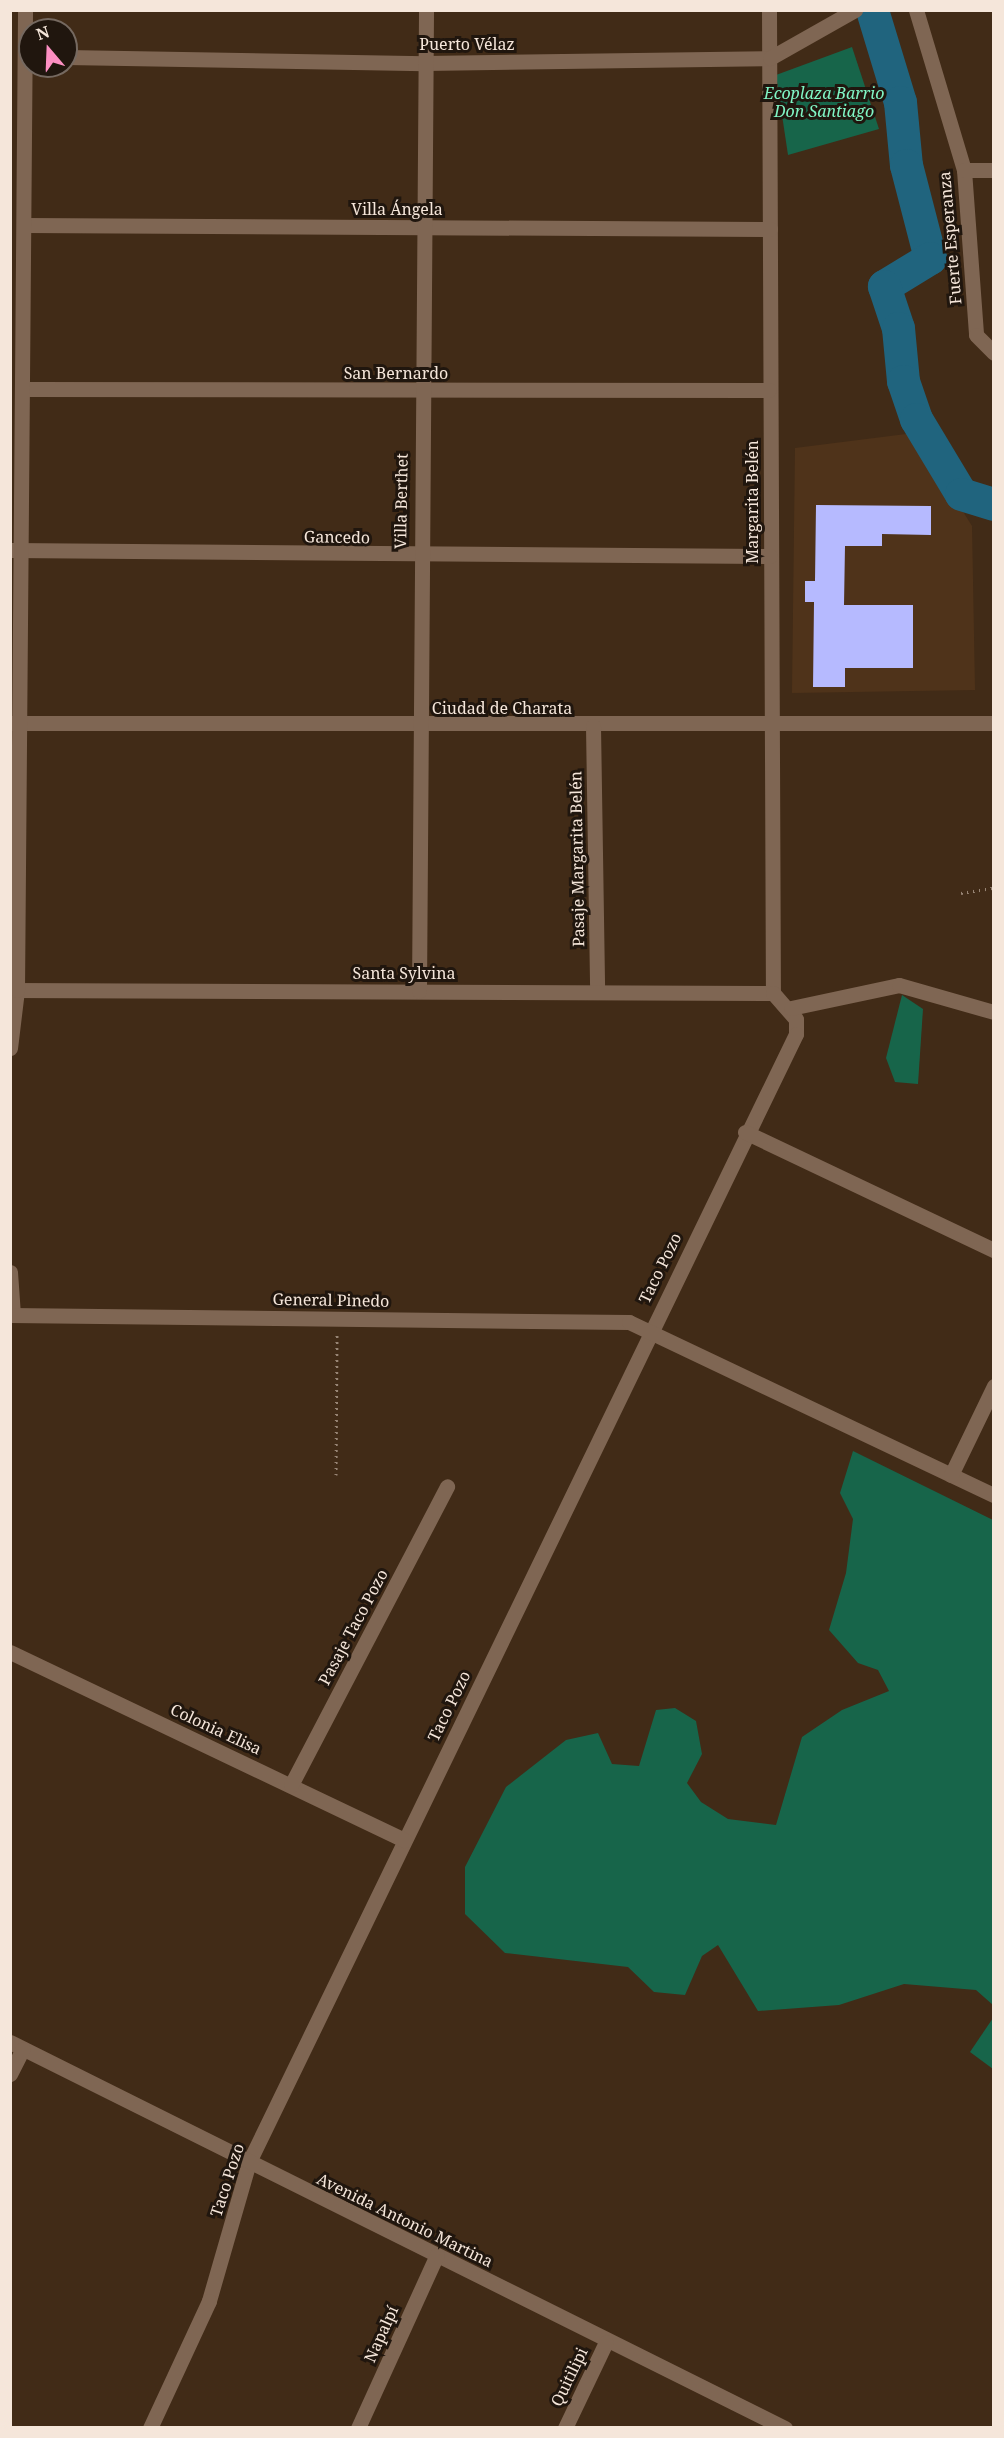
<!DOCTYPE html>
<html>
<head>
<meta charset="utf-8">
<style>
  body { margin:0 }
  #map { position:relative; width:1004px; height:2438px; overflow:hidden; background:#412b17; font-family:"Noto Serif",serif }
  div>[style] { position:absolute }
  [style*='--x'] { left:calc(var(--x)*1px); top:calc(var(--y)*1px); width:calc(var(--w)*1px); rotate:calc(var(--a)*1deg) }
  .built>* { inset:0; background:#4f331a }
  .green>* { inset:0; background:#17654a }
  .river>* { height:33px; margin:-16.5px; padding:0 16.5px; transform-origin:16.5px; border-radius:16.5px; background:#20647e }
  .building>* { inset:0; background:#b6baff }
  .path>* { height:3px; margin-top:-1.5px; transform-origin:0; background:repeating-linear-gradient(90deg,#978474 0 1.5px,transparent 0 6px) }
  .minor>* { height:15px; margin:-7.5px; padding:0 7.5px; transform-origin:7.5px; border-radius:7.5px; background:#7f6653 }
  span { translate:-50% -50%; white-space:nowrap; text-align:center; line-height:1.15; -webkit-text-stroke:6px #20160e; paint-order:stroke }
  .street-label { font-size:16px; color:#f5e6da }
  .park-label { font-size:16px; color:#80f5c5; font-style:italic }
  .frame { position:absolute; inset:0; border:12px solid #f5e6da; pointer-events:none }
  .north { position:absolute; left:18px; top:18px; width:60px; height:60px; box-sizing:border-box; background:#20160e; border:2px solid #756960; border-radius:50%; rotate:341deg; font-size:16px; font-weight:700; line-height:24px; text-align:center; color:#f5e6da }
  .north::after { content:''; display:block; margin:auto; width:21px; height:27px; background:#fc8fc2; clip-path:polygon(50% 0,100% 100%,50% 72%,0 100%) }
</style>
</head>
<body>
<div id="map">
  <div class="built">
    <div style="clip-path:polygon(914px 433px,972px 526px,975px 690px,792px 693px,795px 448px)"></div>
  </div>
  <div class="green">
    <div style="clip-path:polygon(852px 47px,879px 129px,788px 155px,776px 75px)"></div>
    <div style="clip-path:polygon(902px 995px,923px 1009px,918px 1084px,895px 1082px,886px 1058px)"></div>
    <div style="clip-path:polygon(853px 1451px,993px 1520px,993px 2005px,976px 1990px,904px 1984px,839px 2005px,758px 2011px,718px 1945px,702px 1956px,685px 1995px,654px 1992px,628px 1967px,505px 1953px,465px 1914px,465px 1867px,506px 1787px,566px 1740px,598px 1733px,612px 1764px,639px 1766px,656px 1710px,675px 1708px,696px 1721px,702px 1754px,687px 1783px,701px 1802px,728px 1819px,776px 1825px,802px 1737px,842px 1710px,889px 1691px,878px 1670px,858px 1663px,829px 1630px,846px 1573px,853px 1519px,840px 1493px)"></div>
    <div style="clip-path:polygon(993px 2018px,993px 2069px,970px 2052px)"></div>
  </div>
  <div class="river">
    <div style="--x:872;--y:10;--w:96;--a:73.1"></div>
    <div style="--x:900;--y:102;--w:63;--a:84.6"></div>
    <div style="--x:906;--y:165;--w:96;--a:75.5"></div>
    <div style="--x:930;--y:258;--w:54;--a:148.7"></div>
    <div style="--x:884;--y:286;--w:44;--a:71.6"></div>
    <div style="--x:898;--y:328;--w:53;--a:84.6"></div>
    <div style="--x:903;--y:381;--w:40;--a:71.1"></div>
    <div style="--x:916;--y:419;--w:87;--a:59"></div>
    <div style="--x:961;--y:494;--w:34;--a:17"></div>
  </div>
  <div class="building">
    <div style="clip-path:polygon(816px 505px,931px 506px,931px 535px,882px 534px,882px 546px,845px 546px,844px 605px,913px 605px,913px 668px,845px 668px,845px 687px,813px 687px,814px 602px,805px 602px,805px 581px,815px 581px)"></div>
  </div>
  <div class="path">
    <div style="--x:961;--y:893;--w:33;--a:-9"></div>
    <div style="--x:336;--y:1475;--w:140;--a:-89.6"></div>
  </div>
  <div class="minor">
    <div style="--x:769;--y:10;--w:983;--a:89.77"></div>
    <div style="--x:916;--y:10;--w:167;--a:73.3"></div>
    <div style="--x:964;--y:170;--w:165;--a:85.8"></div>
    <div style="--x:976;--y:335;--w:25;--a:45"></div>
    <div style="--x:66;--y:57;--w:359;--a:1"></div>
    <div style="--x:425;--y:63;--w:345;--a:-0.8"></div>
    <div style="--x:770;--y:58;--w:98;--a:-29.5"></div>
    <div style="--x:964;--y:170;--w:30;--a:0"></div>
    <div style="--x:24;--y:225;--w:746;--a:0.31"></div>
    <div style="--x:22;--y:389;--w:747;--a:0.08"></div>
    <div style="--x:11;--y:550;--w:759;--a:0.45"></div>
    <div style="--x:10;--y:723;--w:984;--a:0"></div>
    <div style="--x:593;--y:726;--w:266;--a:89.1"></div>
    <div style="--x:10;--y:990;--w:763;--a:0.23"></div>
    <div style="--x:773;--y:993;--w:35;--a:49"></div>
    <div style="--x:796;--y:1019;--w:15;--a:90"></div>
    <div style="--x:796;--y:1034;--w:1254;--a:115.87"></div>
    <div style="--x:249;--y:2162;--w:145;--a:106.1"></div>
    <div style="--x:209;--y:2301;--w:140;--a:114.9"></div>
    <div style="--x:419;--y:991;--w:981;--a:-89.59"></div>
    <div style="--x:791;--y:1008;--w:110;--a:-12"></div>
    <div style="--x:899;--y:985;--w:99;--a:15.9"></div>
    <div style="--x:10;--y:1048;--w:58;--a:-83.1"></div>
    <div style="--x:17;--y:990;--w:980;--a:-89.53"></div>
    <div style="--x:745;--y:1132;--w:276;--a:25.4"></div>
    <div style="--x:10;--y:1272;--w:43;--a:86"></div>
    <div style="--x:10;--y:1315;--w:619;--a:0.65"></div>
    <div style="--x:629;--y:1322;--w:404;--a:25.4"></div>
    <div style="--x:951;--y:1475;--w:99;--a:-64.2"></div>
    <div style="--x:10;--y:1652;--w:437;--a:25.5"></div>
    <div style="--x:291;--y:1785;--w:337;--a:-62.4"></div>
    <div style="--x:10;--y:2042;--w:866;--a:26.48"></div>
    <div style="--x:10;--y:2074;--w:28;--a:-63"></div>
    <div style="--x:358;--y:2428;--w:190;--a:-65.5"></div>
    <div style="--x:565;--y:2428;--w:95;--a:-64.5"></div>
  </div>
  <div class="street-label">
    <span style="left:467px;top:44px">Puerto Vélaz</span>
    <span style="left:397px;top:209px">Villa Ángela</span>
    <span style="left:950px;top:238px;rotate:-95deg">Fuerte Esperanza</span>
    <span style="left:396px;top:373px">San Bernardo</span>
    <span style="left:401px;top:501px;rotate:-89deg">Villa Berthet</span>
    <span style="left:752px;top:502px;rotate:-90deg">Margarita Belén</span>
    <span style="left:337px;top:537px;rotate:1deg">Gancedo</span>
    <span style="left:502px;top:708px">Ciudad de Charata</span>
    <span style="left:577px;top:859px;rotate:-91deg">Pasaje Margarita Belén</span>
    <span style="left:404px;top:973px">Santa Sylvina</span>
    <span style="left:660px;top:1268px;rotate:-64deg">Taco Pozo</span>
    <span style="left:331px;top:1300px;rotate:1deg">General Pinedo</span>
    <span style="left:353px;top:1627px;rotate:-62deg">Pasaje Taco Pozo</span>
    <span style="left:449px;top:1706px;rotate:-64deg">Taco Pozo</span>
    <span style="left:216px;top:1729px;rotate:25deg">Colonia Elisa</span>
    <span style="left:227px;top:2180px;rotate:-72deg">Taco Pozo</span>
    <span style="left:405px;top:2220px;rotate:26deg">Avenida Antonio Martina</span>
    <span style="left:381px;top:2334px;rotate:-66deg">Napalpí</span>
    <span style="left:569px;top:2377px;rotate:-64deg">Quitilipi</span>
  </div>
  <div class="park-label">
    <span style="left:824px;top:102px">Ecoplaza Barrio<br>Don Santiago</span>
  </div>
  <div class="frame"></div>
  <div class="north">N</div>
</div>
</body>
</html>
